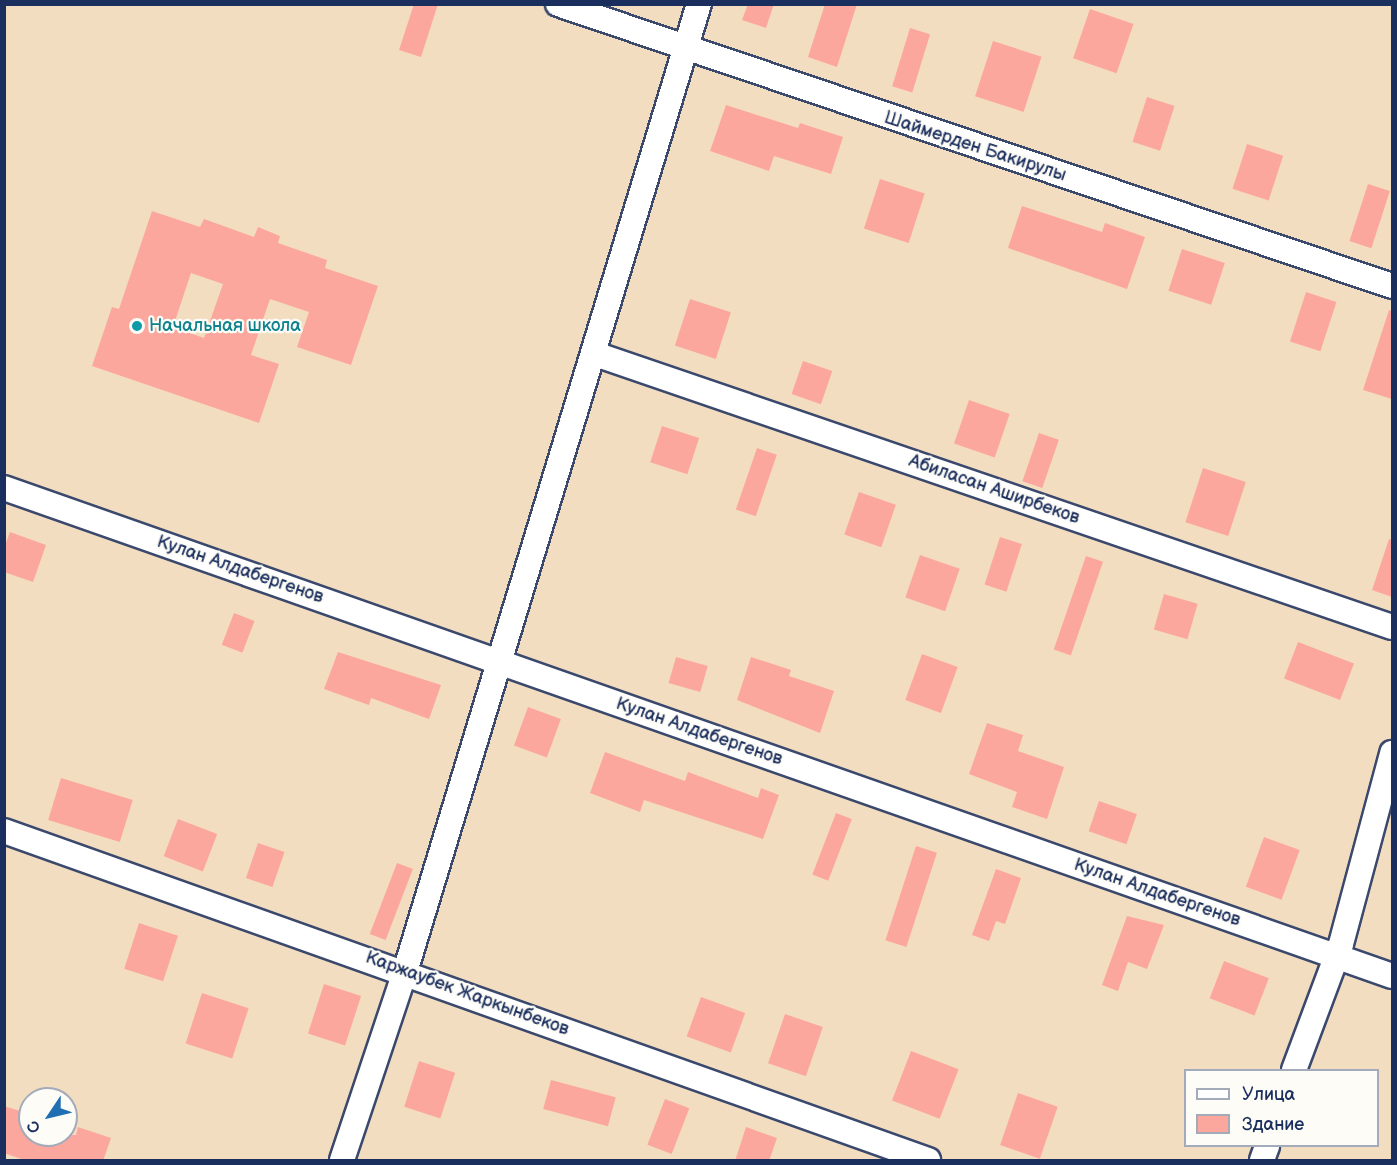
<!DOCTYPE html>
<html>
<head>
<meta charset="utf-8">
<style>
  body { margin:0 }
  #map { position:relative; width:1397px; height:1165px; overflow:hidden; background:#f3ddc0; font-family:"Balsamiq Sans",sans-serif }
  div>[style] { position:absolute }
  [style*='--x'] { left:calc(var(--x)*1px); top:calc(var(--y)*1px); width:calc(var(--w)*1px); rotate:calc(var(--a)*1deg) }
  .building>* { inset:0; background:#fca79d; transform-origin:0 0 }
  .roads { filter:drop-shadow(2px 0 #3b496d) drop-shadow(-2px 0 #3b496d) drop-shadow(0 2px #3b496d) drop-shadow(0 -2px #3b496d) }
  .minor>* { height:24px; margin:-12px; padding:0 12px; transform-origin:12px; border-radius:12px; background:#fff }
  .dots>* { width:16px; height:16px; translate:-50% -50%; box-sizing:border-box; border:3px solid #fdfcf7; border-radius:50% }
  span { translate:-50% -50%; white-space:nowrap; text-align:center; line-height:1.15; -webkit-text-stroke:4.5px #fdfcf7; paint-order:stroke }
  .street-label { font-size:18px; color:#1b2f5e }
  .culture-label { font-size:18px; color:#0d838f }
  .left { translate:0 -50%; text-align:left }
  .frame { position:absolute; inset:0; border:6px solid #1b2f5e; pointer-events:none }
  .legend { position:absolute; left:1184px; top:1069px; width:195px; height:78px; box-sizing:border-box; background:#fdfcf7; border:2px solid #a3aaba; margin:0; padding:8px 10px; list-style:none; font-size:18px; color:#1b2f5e }
  .legend li { display:flex; align-items:center; gap:12px; height:30px }
  .legend b { width:30px; border:2px solid #a3aaba }
  .north { position:absolute; left:18px; top:1087px; width:60px; height:60px; box-sizing:border-box; background:#fdfcf7; border:2px solid #a3aaba; border-radius:50%; rotate:235deg; font-size:16px; font-weight:700; line-height:24px; text-align:center; color:#1b2f5e }
  .north::after { content:''; display:block; margin:auto; width:21px; height:27px; background:#1f6fb2; clip-path:polygon(50% 0,100% 100%,50% 72%,0 100%) }
</style>
</head>
<body>
<div id="map">
  <div class="building">
    <div style="clip-path:polygon(414px 4px,438px 4px,421px 57px,399px 50px)"></div>
    <div style="clip-path:polygon(748px 4px,774px 4px,766px 28px,742px 20px)"></div>
    <div style="clip-path:polygon(825px 4px,857px 4px,837px 67px,808px 57px)"></div>
    <div style="left:1090px;top:9px;width:46px;height:52px;rotate:19deg"></div>
    <div style="left:910px;top:28px;width:21px;height:61px;rotate:17deg"></div>
    <div style="left:993px;top:41px;width:51px;height:58px;rotate:18deg"></div>
    <div style="left:1147px;top:97px;width:29px;height:47px;rotate:18deg"></div>
    <div style="clip-path:polygon(726px 105px,798px 128px,800px 123px,843px 137px,831px 174px,774px 156px,769px 171px,710px 151px)"></div>
    <div style="left:1247px;top:144px;width:38px;height:47px;rotate:18deg"></div>
    <div style="left:880px;top:179px;width:47px;height:52px;rotate:18deg"></div>
    <div style="left:1368px;top:184px;width:23px;height:60px;rotate:18deg"></div>
    <div style="clip-path:polygon(1022px 206px,1102px 232px,1105px 223px,1145px 237px,1127px 289px,1008px 248px)"></div>
    <div style="clip-path:polygon(evenodd,152px 211px,200px 227px,204px 219px,254px 237px,258px 227px,280px 236px,278px 243px,327px 260px,325px 268px,378px 286px,351px 365px,297px 347px,309px 312px,270px 299px,251px 355px,279px 364px,259px 423px,92px 366px,112px 307px,119px 309px,152px 211px,191px 273px,223px 284px,204px 338px,173px 327px,191px 273px)"></div>
    <div style="left:1182px;top:249px;width:45px;height:44px;rotate:18deg"></div>
    <div style="left:1306px;top:292px;width:32px;height:52px;rotate:18deg"></div>
    <div style="left:690px;top:299px;width:43px;height:49px;rotate:18deg"></div>
    <div style="clip-path:polygon(1389px 310px,1392px 311px,1392px 399px,1363px 390px)"></div>
    <div style="left:803px;top:361px;width:31px;height:35px;rotate:19deg"></div>
    <div style="left:969px;top:400px;width:43px;height:46px;rotate:19deg"></div>
    <div style="left:662px;top:426px;width:39px;height:38px;rotate:18deg"></div>
    <div style="left:1039px;top:433px;width:21px;height:51px;rotate:19deg"></div>
    <div style="left:757px;top:448px;width:21px;height:65px;rotate:19deg"></div>
    <div style="left:1203px;top:468px;width:45px;height:57px;rotate:18deg"></div>
    <div style="left:859px;top:492px;width:39px;height:45px;rotate:19deg"></div>
    <div style="clip-path:polygon(10px 532px,46px 545px,33px 582px,4px 572px,4px 548px)"></div>
    <div style="left:1000px;top:537px;width:23px;height:50px;rotate:18deg"></div>
    <div style="clip-path:polygon(1389px 539px,1392px 540px,1392px 597px,1372px 590px)"></div>
    <div style="left:920px;top:555px;width:42px;height:45px;rotate:19deg"></div>
    <div style="left:1086px;top:556px;width:18px;height:99px;rotate:19deg"></div>
    <div style="left:1164px;top:594px;width:35px;height:37px;rotate:16deg"></div>
    <div style="left:234px;top:613px;width:22px;height:34px;rotate:21deg"></div>
    <div style="left:1298px;top:642px;width:60px;height:39px;rotate:21deg"></div>
    <div style="clip-path:polygon(338px 652px,441px 685px,429px 719px,371px 698px,369px 705px,324px 689px)"></div>
    <div style="left:922px;top:654px;width:38px;height:49px;rotate:20deg"></div>
    <div style="left:676px;top:657px;width:33px;height:27px;rotate:16deg"></div>
    <div style="clip-path:polygon(751px 657px,791px 670px,789px 676px,834px 691px,820px 733px,737px 700px)"></div>
    <div style="left:528px;top:707px;width:35px;height:41px;rotate:20deg"></div>
    <div style="clip-path:polygon(987px 723px,1023px 735px,1018px 751px,1064px 767px,1047px 819px,1012px 807px,1017px 792px,969px 774px)"></div>
    <div style="clip-path:polygon(605px 752px,685px 781px,688px 772px,758px 798px,761px 788px,779px 795px,763px 839px,644px 800px,640px 812px,590px 793px)"></div>
    <div style="left:61px;top:778px;width:75px;height:44px;rotate:17deg"></div>
    <div style="left:1099px;top:801px;width:40px;height:32px;rotate:19deg"></div>
    <div style="left:836px;top:813px;width:17px;height:66px;rotate:21deg"></div>
    <div style="left:178px;top:819px;width:42px;height:40px;rotate:21deg"></div>
    <div style="left:1264px;top:837px;width:38px;height:53px;rotate:20deg"></div>
    <div style="left:258px;top:843px;width:28px;height:37px;rotate:19deg"></div>
    <div style="left:916px;top:846px;width:22px;height:99px;rotate:18deg"></div>
    <div style="left:397px;top:863px;width:17px;height:76px;rotate:21deg"></div>
    <div style="clip-path:polygon(996px 869px,1021px 878px,1005px 924px,996px 921px,989px 941px,972px 935px)"></div>
    <div style="clip-path:polygon(1127px 916px,1164px 925px,1147px 969px,1128px 962px,1118px 991px,1102px 985px)"></div>
    <div style="left:139px;top:923px;width:41px;height:48px;rotate:18deg"></div>
    <div style="left:1224px;top:961px;width:48px;height:40px;rotate:21deg"></div>
    <div style="left:324px;top:984px;width:39px;height:52px;rotate:18deg"></div>
    <div style="left:202px;top:993px;width:49px;height:53px;rotate:18deg"></div>
    <div style="left:701px;top:997px;width:47px;height:42px;rotate:20deg"></div>
    <div style="left:785px;top:1014px;width:40px;height:52px;rotate:19deg"></div>
    <div style="left:911px;top:1051px;width:51px;height:53px;rotate:21deg"></div>
    <div style="left:419px;top:1061px;width:38px;height:48px;rotate:18deg"></div>
    <div style="left:551px;top:1080px;width:67px;height:30px;rotate:15deg"></div>
    <div style="left:1018px;top:1093px;width:42px;height:55px;rotate:19deg"></div>
    <div style="left:665px;top:1099px;width:26px;height:49px;rotate:21deg"></div>
    <div style="clip-path:polygon(4px 1106px,30px 1114px,30px 1135px,76px 1135px,78px 1127px,111px 1138px,103px 1161px,27px 1161px,4px 1153px)"></div>
    <div style="clip-path:polygon(746px 1127px,777px 1138px,769px 1161px,735px 1161px)"></div>
  </div>
  <div class="roads">
    <div class="minor">
      <div style="--x:558;--y:4;--w:880;--a:18.68"></div>
      <div style="--x:595;--y:354;--w:842;--a:18.91"></div>
      <div style="--x:4;--y:488;--w:1471;--a:19.37"></div>
      <div style="--x:4;--y:831;--w:981;--a:19.6"></div>
      <div style="--x:1294;--y:1070;--w:134;--a:-69.5"></div>
      <div style="--x:1341;--y:944;--w:198;--a:-75"></div>
      <div style="--x:342;--y:1160;--w:198;--a:-71.5"></div>
      <div style="--x:405;--y:972;--w:1012;--a:-73.11"></div>
      <div style="--x:1262;--y:1160;--w:15;--a:-70"></div>
    </div>
  </div>
  <div class="dots">
    <div style="left:137px;top:326px;background:#0f9aa8"></div>
  </div>
  <div class="street-label">
    <span style="left:975px;top:147px;rotate:18deg">Шаймерден Бакирулы</span>
    <span style="left:994px;top:490px;rotate:19deg">Абиласан Аширбеков</span>
    <span style="left:240px;top:570px;rotate:19deg">Кулан Алдабергенов</span>
    <span style="left:699px;top:732px;rotate:19deg">Кулан Алдабергенов</span>
    <span style="left:1157px;top:893px;rotate:19deg">Кулан Алдабергенов</span>
    <span style="left:467px;top:994px;rotate:20deg">Каржаубек Жаркынбеков</span>
  </div>
  <div class="culture-label">
    <span class="left" style="left:149px;top:326px">Начальная школа</span>
  </div>
  <div class="frame"></div>
  <ul class="legend">
  <li><b style="height:8px;background:#fff"></b>Улица</li>
  <li><b style="height:16px;background:#fca79d"></b>Здание</li>
  </ul>
  <div class="north">С</div>
</div>
</body>
</html>
